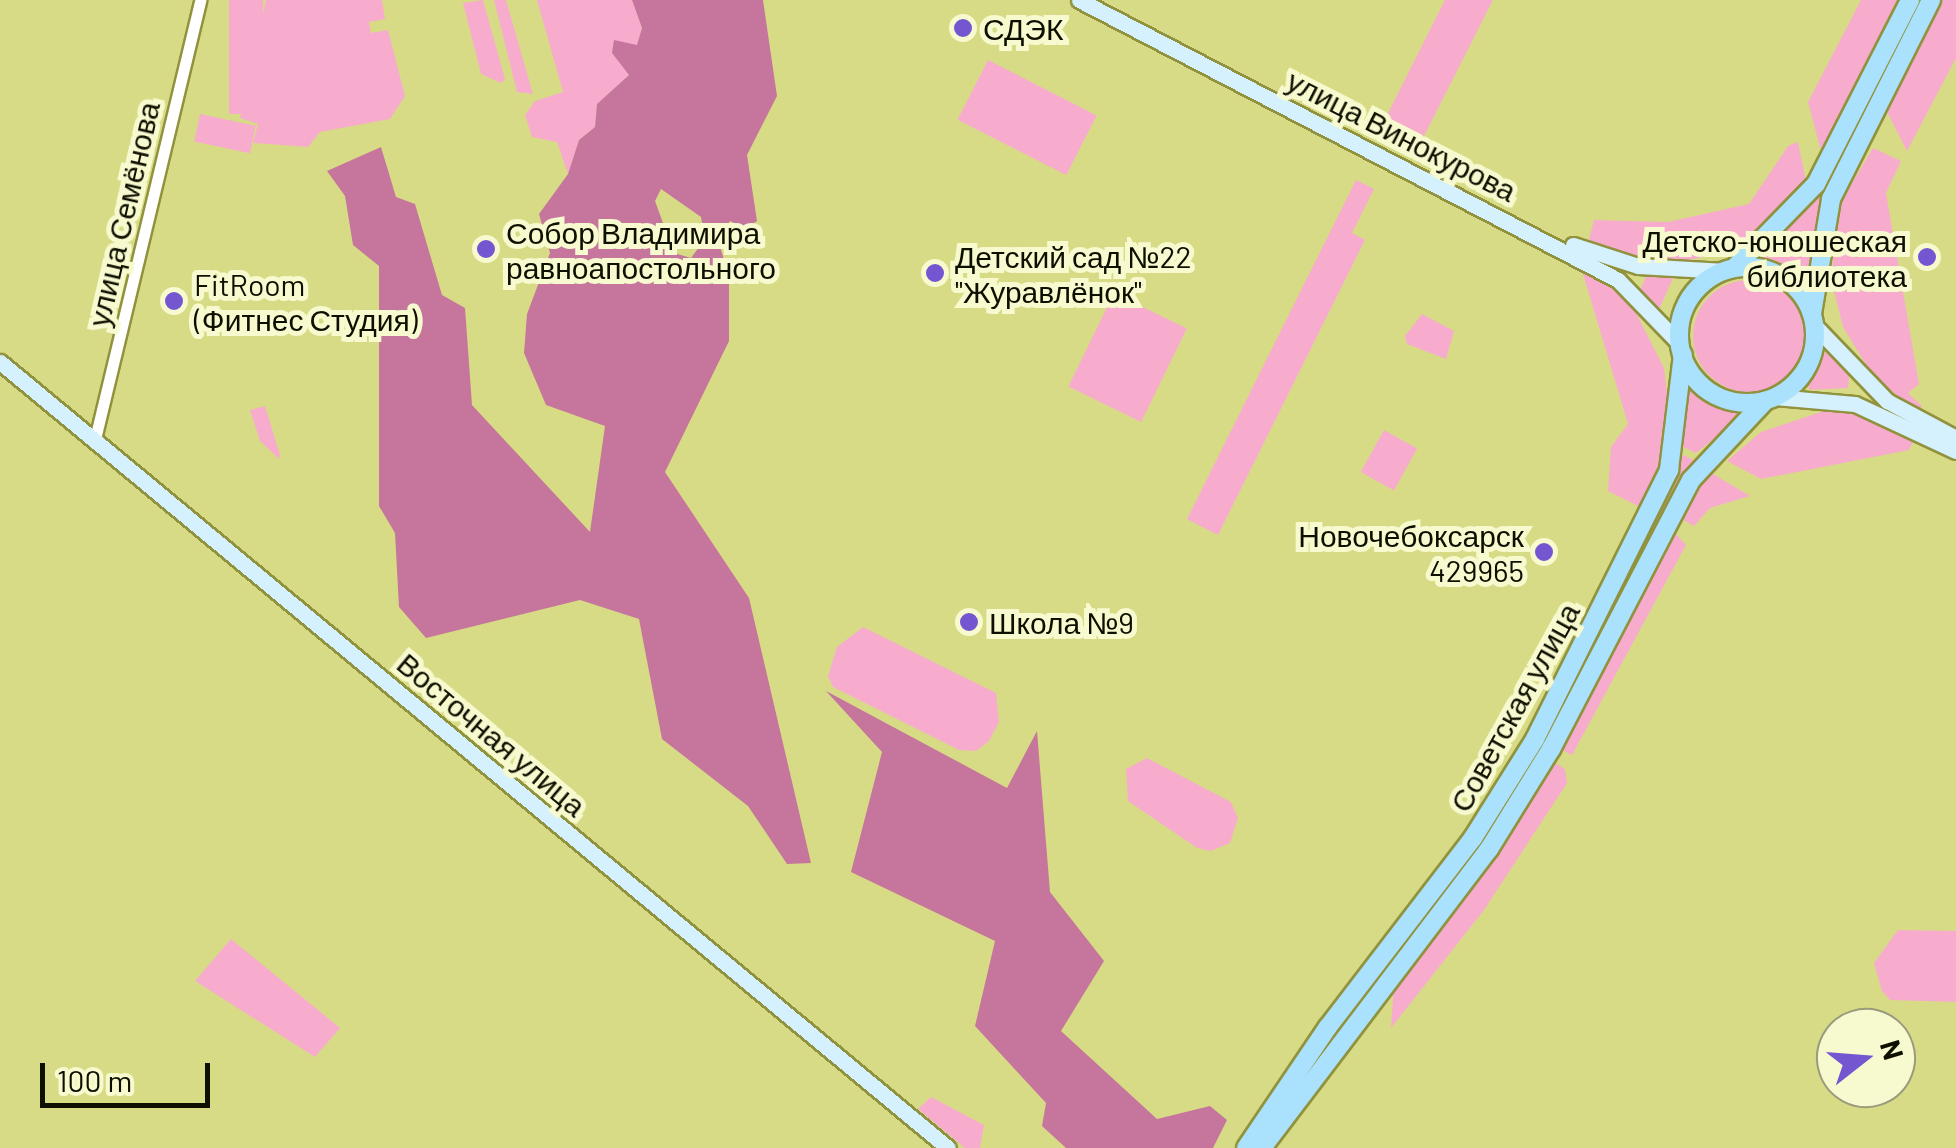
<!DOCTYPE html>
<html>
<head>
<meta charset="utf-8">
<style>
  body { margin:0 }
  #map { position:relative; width:1956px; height:1148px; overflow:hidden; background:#d8db85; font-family:Barlow,sans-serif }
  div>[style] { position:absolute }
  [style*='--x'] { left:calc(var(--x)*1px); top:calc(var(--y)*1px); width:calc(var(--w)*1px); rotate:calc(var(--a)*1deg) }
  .green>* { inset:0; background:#f7acce; transform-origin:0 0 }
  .round { border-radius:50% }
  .forest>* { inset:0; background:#c6759c }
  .roads { filter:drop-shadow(2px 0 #91923d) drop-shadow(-2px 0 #91923d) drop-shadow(0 2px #91923d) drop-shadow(0 -2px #91923d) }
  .minor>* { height:11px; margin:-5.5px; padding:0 5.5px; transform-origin:5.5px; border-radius:5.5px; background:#fff }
  .secondary>* { height:15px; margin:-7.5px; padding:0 7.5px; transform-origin:7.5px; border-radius:7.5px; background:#d5f1fe }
  .primary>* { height:18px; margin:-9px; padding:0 9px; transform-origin:9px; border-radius:9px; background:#aae2fd }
  .primary>.ring { margin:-9px; padding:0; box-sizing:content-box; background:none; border:18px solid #aae2fd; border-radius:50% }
  .dots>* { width:28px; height:28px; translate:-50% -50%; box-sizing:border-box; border:5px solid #f7f9cf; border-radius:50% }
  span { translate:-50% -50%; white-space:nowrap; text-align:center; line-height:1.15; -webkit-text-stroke:10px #f7f9cf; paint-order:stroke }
  .poi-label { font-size:30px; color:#0f0f00 }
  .left { translate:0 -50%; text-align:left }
  .right { translate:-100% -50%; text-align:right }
  .street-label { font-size:30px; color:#0f0f00 }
  .north { position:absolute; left:1816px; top:1008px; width:100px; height:100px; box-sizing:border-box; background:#f7f9cf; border:2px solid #9a9b7c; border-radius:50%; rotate:73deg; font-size:28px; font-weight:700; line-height:40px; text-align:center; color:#0f0f00 }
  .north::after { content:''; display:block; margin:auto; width:35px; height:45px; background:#7356d0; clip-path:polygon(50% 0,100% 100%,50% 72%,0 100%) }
  .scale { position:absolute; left:40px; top:1063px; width:170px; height:45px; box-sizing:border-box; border:5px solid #0f0f00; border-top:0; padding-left:12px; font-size:30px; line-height:35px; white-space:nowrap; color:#0f0f00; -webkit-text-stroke:8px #f7f9cf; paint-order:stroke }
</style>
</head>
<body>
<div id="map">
  <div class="green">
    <div style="left:229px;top:0;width:34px;height:114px"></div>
    <div style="clip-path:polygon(266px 0,382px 0,385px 19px,369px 22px,371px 33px,388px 30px,405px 96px,390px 119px,320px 132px,308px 147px,253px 143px,258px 124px,240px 118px)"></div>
    <div style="clip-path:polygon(483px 0,505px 79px,501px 83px,481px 74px,463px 3px)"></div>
    <div style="clip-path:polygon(494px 0,506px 0,533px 94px,517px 92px)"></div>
    <div style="clip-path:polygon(537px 0,632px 0,642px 28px,629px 75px,597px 104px,595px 127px,579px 140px,568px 174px,557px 142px,532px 137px,525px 115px,535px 101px,563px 92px)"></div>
    <div style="clip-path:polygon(1445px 0,1493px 0,1424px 136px,1386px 117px)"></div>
    <div style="clip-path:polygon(1861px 0,1897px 0,1822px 155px,1808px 102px)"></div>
    <div style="clip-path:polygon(1918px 0,1925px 0,1821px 211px,1808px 281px,1759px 260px,1761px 250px,1823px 187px)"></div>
    <div style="clip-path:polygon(1939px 0,1956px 0,1956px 58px,1907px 151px,1885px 108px)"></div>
    <div style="left:988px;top:60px;width:122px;height:67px;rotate:27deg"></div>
    <div style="left:200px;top:114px;width:57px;height:28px;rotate:12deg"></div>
    <div style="clip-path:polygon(1798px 142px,1806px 181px,1798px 195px,1769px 225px,1718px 254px,1674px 263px,1625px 259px,1588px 243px,1594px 220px,1668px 222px,1749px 204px,1788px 146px)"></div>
    <div style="clip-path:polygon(1873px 148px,1901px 161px,1886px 193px,1919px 384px,1908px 393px,1922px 406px,1917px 413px,1872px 374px,1843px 327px,1831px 279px,1839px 205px)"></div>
    <div style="clip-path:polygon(1356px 180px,1374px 189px,1352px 233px,1365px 240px,1218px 535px,1187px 519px)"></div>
    <div style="clip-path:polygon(1580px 264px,1631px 303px,1664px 368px,1672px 436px,1655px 493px,1638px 506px,1608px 491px,1611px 447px,1628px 424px)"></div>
    <div style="clip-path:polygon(1646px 276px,1673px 278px,1658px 312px,1640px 291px)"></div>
    <div class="round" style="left:1693px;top:280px;width:112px;height:112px"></div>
    <div style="left:1114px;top:293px;width:81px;height:104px;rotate:26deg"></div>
    <div style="clip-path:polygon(1422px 314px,1454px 331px,1446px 359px,1407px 344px,1405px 336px)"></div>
    <div style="clip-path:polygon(1832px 351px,1849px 377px,1848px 388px,1810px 390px,1806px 380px,1820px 354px)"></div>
    <div style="clip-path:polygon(1695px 386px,1722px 407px,1738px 410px,1739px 419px,1696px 453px,1681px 446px,1685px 388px)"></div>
    <div style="clip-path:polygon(265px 406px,280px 455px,279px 459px,260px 441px,250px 410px)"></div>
    <div style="clip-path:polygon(1824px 411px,1848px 411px,1915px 438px,1909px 450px,1761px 479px,1727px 461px,1761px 432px)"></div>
    <div style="left:1384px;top:430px;width:38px;height:48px;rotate:29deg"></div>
    <div style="clip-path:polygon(1683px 455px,1698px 462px,1550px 738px,1543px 734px)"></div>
    <div style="clip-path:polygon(1708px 471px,1750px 496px,1710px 508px,1694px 526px,1680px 518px)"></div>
    <div style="clip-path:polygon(1674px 532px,1686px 545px,1572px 755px,1562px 750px,1561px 738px,1666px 536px)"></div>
    <div style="clip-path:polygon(863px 627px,996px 693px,999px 722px,989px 741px,976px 751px,959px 750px,833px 687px,828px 676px,837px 647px)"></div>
    <div style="clip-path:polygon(1536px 750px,1541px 753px,1501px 818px,1333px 1042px,1329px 1038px)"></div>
    <div style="clip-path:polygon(1147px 758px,1231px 802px,1238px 818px,1230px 843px,1211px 851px,1197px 848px,1128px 801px,1126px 769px)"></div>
    <div style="clip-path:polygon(1550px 760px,1565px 769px,1567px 783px,1484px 910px,1391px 1028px,1394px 983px)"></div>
    <div style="clip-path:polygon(1898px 930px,1956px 931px,1956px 1002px,1890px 1000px,1882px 991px,1874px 963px)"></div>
    <div style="clip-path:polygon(231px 939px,340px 1028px,315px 1057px,195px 981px)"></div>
    <div style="clip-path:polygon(931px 1097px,984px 1125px,980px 1148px,965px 1148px,918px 1109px)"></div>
  </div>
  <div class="forest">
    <div style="clip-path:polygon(evenodd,632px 0,763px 0,777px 96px,747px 155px,757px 221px,746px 229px,730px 221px,718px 240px,729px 276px,729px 341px,665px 472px,749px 598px,811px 863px,787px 864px,748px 806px,662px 739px,639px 619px,580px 600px,426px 638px,399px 607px,395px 533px,379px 506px,379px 266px,353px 245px,345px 196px,327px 171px,381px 147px,396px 197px,415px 204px,442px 295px,465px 308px,472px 405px,590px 532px,605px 426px,546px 405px,524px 353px,527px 314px,550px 253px,539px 214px,568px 174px,579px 140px,595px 127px,597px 104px,629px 75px,612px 53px,614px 40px,637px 45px,642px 28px,632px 0,661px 189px,701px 217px,705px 239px,691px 258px,674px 253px,655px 201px,661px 189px)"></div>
    <div style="clip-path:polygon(826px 691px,1007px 788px,1037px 731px,1050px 892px,1104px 961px,1061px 1031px,1157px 1119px,1210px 1106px,1227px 1120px,1213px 1148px,1066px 1148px,1042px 1126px,1046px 1103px,975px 1026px,995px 941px,851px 872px,882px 752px)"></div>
  </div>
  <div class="roads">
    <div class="minor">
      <div style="--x:95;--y:439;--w:451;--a:-76.5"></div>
    </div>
    <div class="secondary">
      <div style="--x:1079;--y:0;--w:607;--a:27.45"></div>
      <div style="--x:1618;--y:280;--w:89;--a:45.9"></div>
      <div style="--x:1573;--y:245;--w:68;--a:17.9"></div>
      <div style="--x:1638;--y:266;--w:87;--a:3.3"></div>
      <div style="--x:1815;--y:326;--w:104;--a:46.2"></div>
      <div style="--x:1887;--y:401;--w:78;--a:28.2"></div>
      <div style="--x:0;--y:362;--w:1231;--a:39.66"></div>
      <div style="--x:1775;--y:397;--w:80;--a:5"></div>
      <div style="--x:1855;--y:404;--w:111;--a:25"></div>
    </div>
    <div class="primary">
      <div class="ring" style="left:1679px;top:267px;width:118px;height:118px"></div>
      <div style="--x:1734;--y:268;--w:117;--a:-45.7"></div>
      <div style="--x:1816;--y:184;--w:207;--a:-62.9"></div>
      <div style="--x:1812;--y:314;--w:117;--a:-80.6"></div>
      <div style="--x:1831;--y:199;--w:223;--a:-63.3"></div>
      <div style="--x:1246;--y:1148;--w:146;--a:-55.9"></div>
      <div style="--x:1328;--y:1027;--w:238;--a:-52.5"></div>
      <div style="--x:1473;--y:838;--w:117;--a:-57.9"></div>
      <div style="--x:1535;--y:739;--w:301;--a:-63.5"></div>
      <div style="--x:1669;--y:470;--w:116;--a:-83.1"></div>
      <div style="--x:1262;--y:1148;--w:375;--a:-52.8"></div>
      <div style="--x:1489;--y:849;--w:118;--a:-58.2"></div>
      <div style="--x:1551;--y:749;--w:303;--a:-62.5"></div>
      <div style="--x:1691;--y:480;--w:108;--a:-46.9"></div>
    </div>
  </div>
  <div class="dots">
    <div style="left:963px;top:28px;background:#7356d0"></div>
    <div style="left:486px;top:249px;background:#7356d0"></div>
    <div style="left:1927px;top:257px;background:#7356d0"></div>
    <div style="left:935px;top:273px;background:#7356d0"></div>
    <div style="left:174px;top:301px;background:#7356d0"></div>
    <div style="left:1544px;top:552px;background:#7356d0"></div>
    <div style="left:969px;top:622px;background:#7356d0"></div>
  </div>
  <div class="poi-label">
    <span class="left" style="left:983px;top:28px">СДЭК</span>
    <span class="left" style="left:506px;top:249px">Собор Владимира<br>равноапостольного</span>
    <span class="right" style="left:1907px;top:257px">Детско-юношеская<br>библиотека</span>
    <span class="left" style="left:955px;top:273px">Детский сад №22<br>"Журавлёнок"</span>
    <span class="left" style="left:194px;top:301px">FitRoom<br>(Фитнес Студия)</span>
    <span class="right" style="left:1524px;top:552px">Новочебоксарск<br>429965</span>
    <span class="left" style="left:989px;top:622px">Школа №9</span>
  </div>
  <div class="street-label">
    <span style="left:1402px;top:135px;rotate:27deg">улица Винокурова</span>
    <span style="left:123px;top:214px;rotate:-77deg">улица Семёнова</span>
    <span style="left:1514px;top:707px;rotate:-61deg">Советская улица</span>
    <span style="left:492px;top:734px;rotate:40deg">Восточная улица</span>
  </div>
  <div class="north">N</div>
  <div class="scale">100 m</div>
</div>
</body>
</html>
